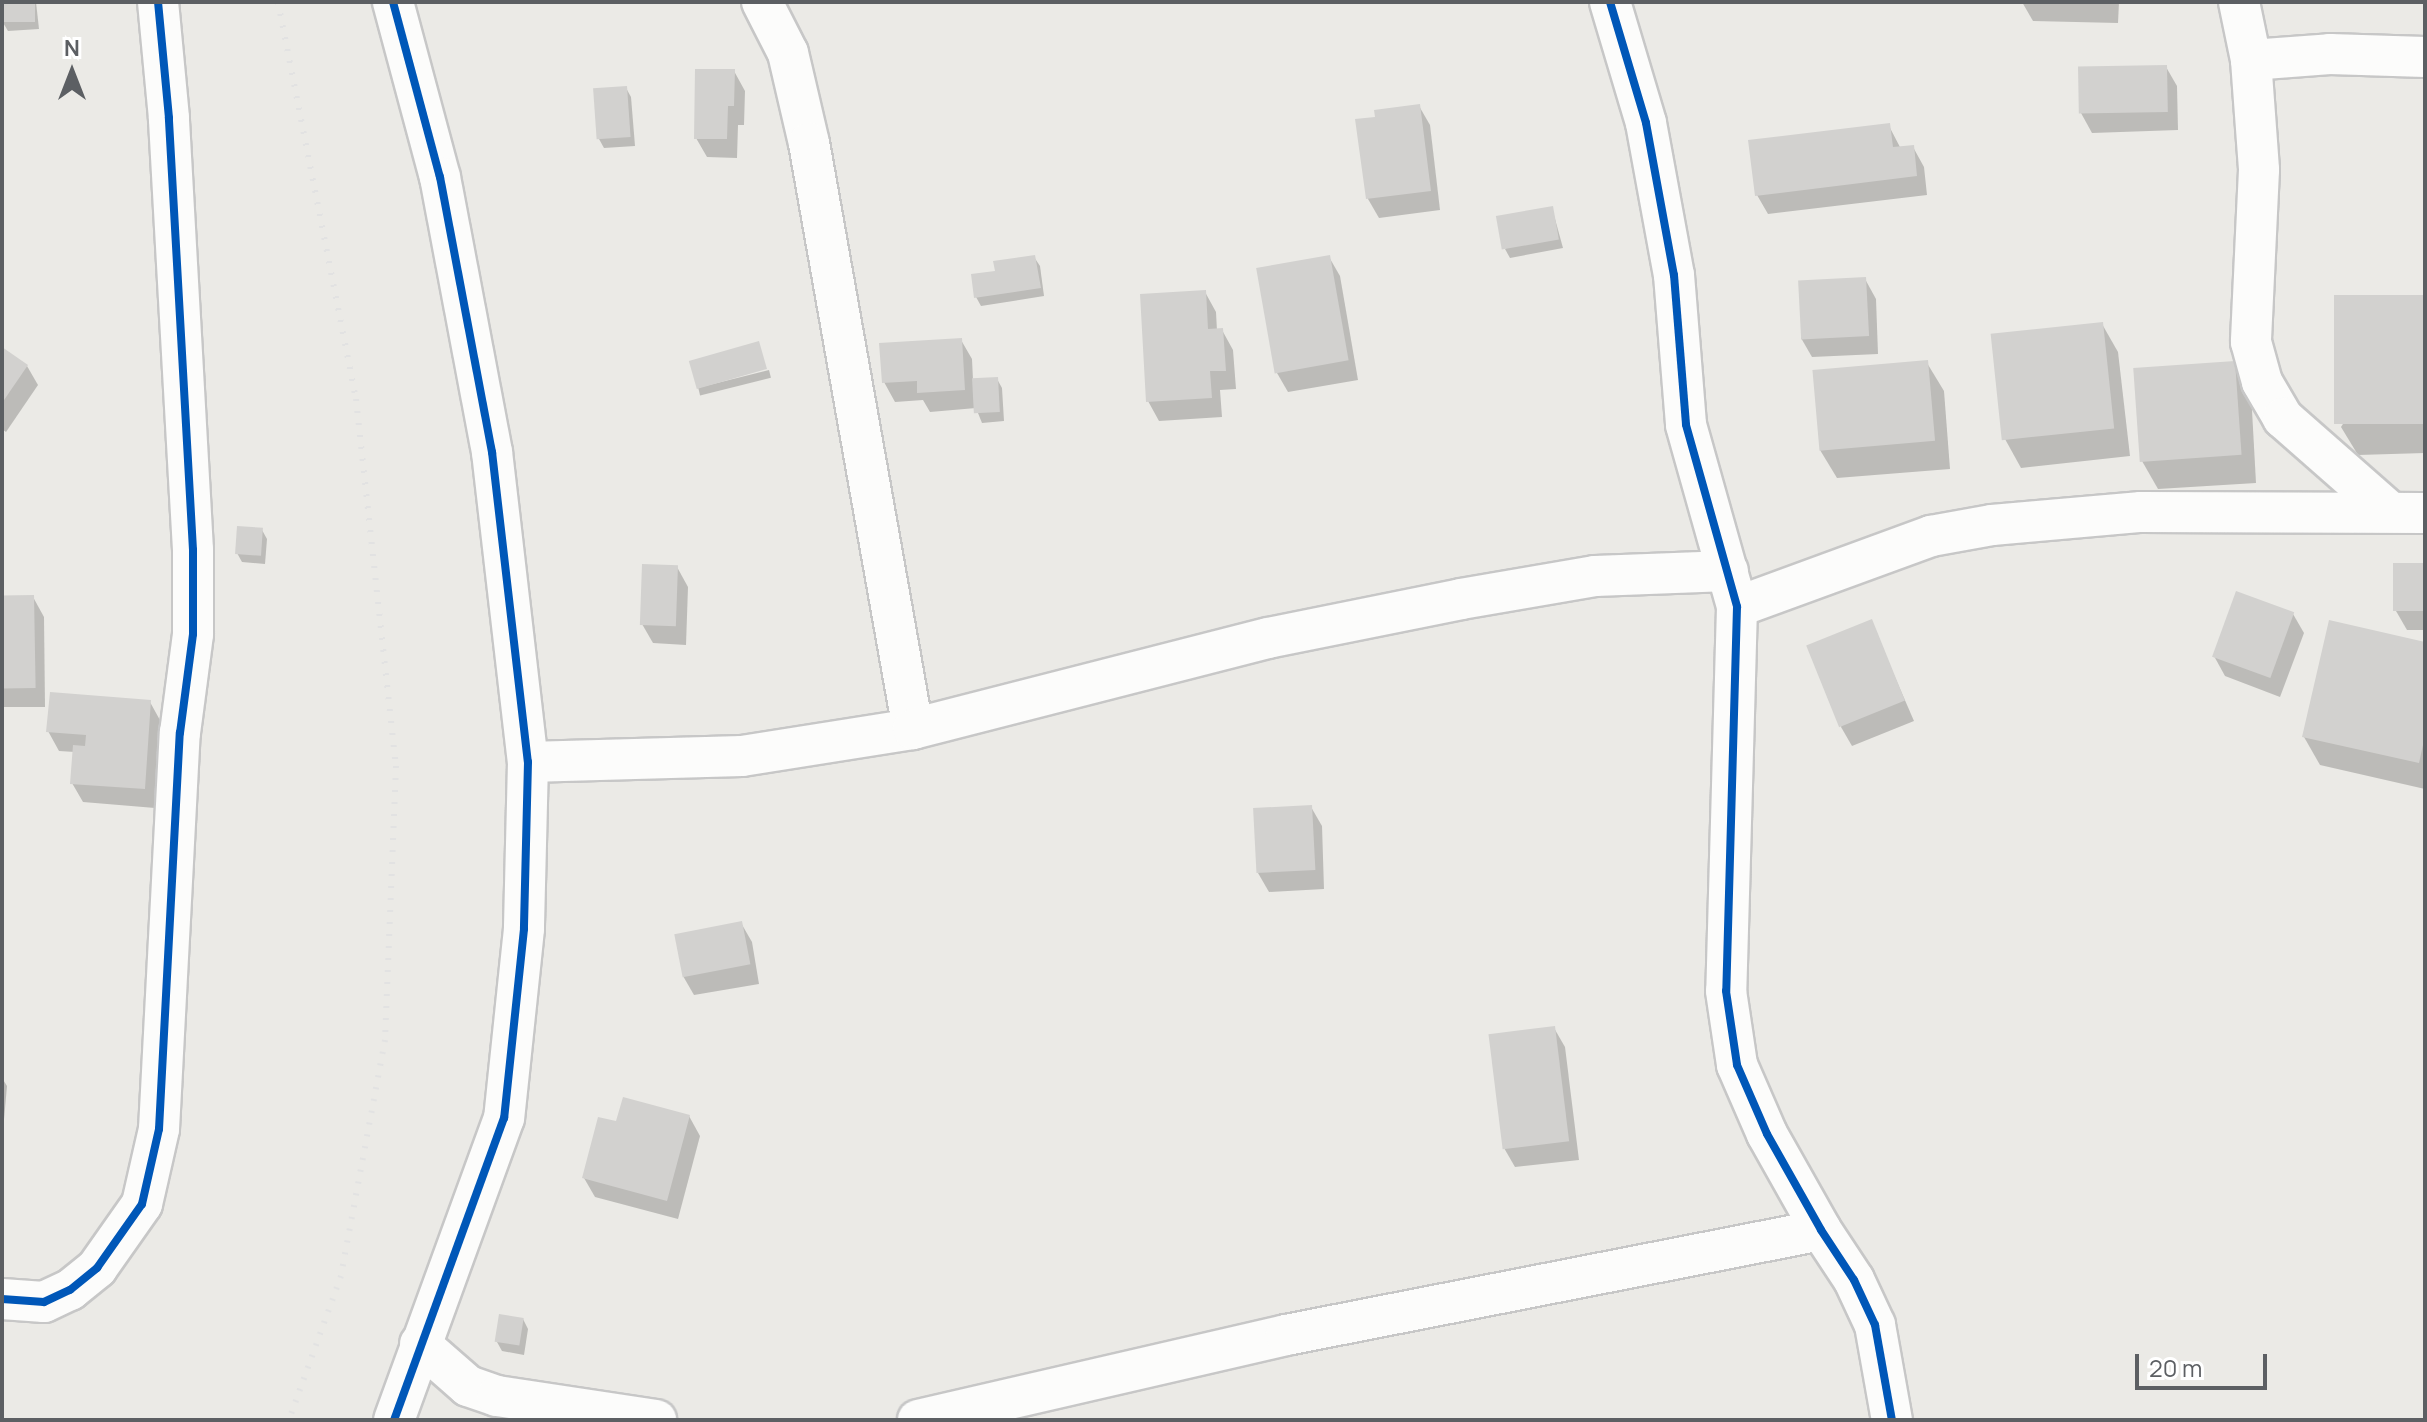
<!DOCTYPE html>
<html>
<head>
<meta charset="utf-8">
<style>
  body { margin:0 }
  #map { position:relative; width:2427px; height:1422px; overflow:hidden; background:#ebeae6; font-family:Manrope,sans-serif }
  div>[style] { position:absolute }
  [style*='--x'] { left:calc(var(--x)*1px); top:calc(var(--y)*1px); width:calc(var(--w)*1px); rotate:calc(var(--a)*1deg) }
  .shadow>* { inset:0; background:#0003; transform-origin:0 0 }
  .building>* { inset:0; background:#d2d1cf; transform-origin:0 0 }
  .roads { filter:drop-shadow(2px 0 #c7c7c7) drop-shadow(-2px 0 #c7c7c7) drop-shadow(0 2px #c7c7c7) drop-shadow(0 -2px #c7c7c7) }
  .street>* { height:40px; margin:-20px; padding:0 20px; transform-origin:20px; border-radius:20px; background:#fcfcfb }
  .rail>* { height:6px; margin-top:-3px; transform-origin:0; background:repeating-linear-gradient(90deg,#e2e2e2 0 2px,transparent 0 12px) }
  .cycleway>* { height:8px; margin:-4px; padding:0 4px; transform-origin:4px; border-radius:4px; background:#0057b8 }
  span { translate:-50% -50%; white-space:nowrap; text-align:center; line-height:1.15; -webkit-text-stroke:6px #fff; paint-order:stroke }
  .frame { position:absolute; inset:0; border:4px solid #5c5f63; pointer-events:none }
  .north { position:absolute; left:32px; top:32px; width:80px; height:80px; -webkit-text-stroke:6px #fff; paint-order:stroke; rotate:0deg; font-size:22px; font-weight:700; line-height:32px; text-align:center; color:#5c5f63 }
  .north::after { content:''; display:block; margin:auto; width:28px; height:36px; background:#5c5f63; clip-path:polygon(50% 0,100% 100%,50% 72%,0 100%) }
  .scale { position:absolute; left:2135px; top:1354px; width:132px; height:36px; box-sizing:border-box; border:4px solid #5c5f63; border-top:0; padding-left:10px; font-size:24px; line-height:28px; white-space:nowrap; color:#5c5f63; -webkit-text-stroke:6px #fff; paint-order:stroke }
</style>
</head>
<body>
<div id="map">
  <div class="shadow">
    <div style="clip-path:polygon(2px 2px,36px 2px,39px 29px,8px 31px,2px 21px)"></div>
    <div style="clip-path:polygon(2022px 2px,2119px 2px,2118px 23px,2033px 21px)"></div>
    <div style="clip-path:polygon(2166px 67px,2177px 86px,2178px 130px,2092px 133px,2081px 113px)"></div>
    <div style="clip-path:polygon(734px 71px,745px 91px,744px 125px,738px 125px,737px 158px,707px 157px,696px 138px)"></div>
    <div style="clip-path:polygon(626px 88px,631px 97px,635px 146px,604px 148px,599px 139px)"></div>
    <div style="clip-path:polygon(1419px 106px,1430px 125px,1440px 210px,1379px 218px,1368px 199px,1377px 119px)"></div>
    <div style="clip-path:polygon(1889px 126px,1901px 149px,1913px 147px,1924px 167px,1927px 195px,1768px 214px,1757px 195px)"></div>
    <div style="clip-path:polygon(1552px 208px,1563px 248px,1510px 258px,1505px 249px)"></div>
    <div style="clip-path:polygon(1034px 257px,1040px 266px,1044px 296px,981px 306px,976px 297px,997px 272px)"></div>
    <div style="clip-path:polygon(1329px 257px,1340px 276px,1358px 380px,1288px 392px,1277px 373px)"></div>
    <div style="clip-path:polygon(1865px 279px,1876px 299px,1878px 354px,1812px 357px,1801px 338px)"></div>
    <div style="clip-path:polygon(1205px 292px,1216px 312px,1217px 331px,1222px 330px,1233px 350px,1236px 389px,1220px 390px,1222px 417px,1159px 421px,1148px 401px)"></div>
    <div style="clip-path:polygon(2425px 297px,2425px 453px,2358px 455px,2341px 427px)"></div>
    <div style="clip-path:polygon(2102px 324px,2118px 352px,2130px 456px,2021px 468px,2005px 439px)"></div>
    <div style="clip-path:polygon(961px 340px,972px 359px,973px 380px,997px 379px,1002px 388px,1004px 421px,982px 423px,976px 408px,930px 412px,923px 400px,895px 402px,884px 382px)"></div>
    <div style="clip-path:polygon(2px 349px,27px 366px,38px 385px,6px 432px,2px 429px)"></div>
    <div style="clip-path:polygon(1927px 363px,1944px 391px,1950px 469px,1837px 478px,1820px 450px)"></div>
    <div style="clip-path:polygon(2234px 363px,2251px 392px,2256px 483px,2158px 489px,2142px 461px)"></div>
    <div style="left:769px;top:370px;width:8px;height:73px;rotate:76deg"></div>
    <div style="clip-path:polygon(262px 530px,267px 539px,265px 564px,242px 562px,237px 553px)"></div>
    <div style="clip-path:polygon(2425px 565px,2425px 630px,2407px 630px,2396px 611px)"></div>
    <div style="clip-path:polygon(677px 567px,688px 587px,686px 645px,653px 643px,642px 624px)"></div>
    <div style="clip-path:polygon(33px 597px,44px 617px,45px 707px,2px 707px,2px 598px)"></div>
    <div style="clip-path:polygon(2293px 614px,2304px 633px,2280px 697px,2225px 676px,2214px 656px)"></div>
    <div style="clip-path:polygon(1871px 622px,1914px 721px,1852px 746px,1841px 727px)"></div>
    <div style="clip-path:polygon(2425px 644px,2425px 789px,2320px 765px,2304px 737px)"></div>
    <div style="clip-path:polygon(150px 702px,161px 722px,155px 808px,83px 802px,72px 783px,75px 752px,59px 751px,48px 731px)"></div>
    <div style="clip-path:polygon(1311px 807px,1322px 826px,1324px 889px,1269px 892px,1258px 873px)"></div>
    <div style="clip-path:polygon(741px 923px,752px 942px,759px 984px,694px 995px,683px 976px)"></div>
    <div style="clip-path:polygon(1554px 1028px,1565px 1047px,1579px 1160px,1515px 1167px,1504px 1148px)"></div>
    <div style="clip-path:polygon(2px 1078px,7px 1086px,2px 1142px)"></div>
    <div style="clip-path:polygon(689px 1116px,700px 1136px,678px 1219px,595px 1197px,584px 1178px,618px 1124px)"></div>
    <div style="clip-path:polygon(523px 1319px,528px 1329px,524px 1355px,502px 1351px,497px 1342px)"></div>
  </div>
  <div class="building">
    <div style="left:2px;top:2px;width:33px;height:20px"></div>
    <div style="left:2167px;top:65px;width:47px;height:89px;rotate:89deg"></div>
    <div style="clip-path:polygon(695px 69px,735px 69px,734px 106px,728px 106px,727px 139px,694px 139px)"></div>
    <div style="left:627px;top:86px;width:51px;height:34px;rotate:86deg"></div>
    <div style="clip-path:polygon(1420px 104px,1431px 191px,1366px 199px,1355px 119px,1375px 117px,1374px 110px)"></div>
    <div style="clip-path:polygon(1890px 123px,1893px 147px,1914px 145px,1917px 176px,1755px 196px,1748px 140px)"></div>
    <div style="left:1553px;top:206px;width:34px;height:58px;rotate:80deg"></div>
    <div style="clip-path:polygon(1035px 255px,1041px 288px,974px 298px,971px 274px,995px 271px,993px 261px)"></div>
    <div style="left:1330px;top:255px;width:107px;height:75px;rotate:80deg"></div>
    <div style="left:1866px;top:277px;width:59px;height:68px;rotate:87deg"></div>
    <div style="clip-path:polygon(1206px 290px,1208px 329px,1223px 328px,1226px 371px,1210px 371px,1212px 398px,1146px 402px,1140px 294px)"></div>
    <div style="left:2425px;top:295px;width:129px;height:91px;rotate:90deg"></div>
    <div style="left:2103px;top:322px;width:107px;height:113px;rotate:84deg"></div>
    <div style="clip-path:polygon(962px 338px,965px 390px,917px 393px,917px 381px,882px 383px,879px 343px)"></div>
    <div style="left:759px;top:341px;width:29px;height:73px;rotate:74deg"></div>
    <div style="clip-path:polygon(2px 347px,28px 365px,2px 403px)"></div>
    <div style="left:1928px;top:360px;width:81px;height:116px;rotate:85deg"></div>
    <div style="left:2235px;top:361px;width:94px;height:102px;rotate:86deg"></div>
    <div style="left:998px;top:377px;width:35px;height:26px;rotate:87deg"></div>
    <div style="left:237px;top:526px;width:26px;height:28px;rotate:4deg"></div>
    <div style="left:2393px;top:563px;width:32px;height:48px"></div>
    <div style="left:642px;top:564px;width:36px;height:61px;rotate:2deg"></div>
    <div style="left:2236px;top:591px;width:62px;height:70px;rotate:20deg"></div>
    <div style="left:34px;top:595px;width:93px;height:32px;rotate:89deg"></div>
    <div style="left:1872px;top:619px;width:88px;height:71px;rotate:68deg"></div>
    <div style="clip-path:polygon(2329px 620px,2425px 642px,2425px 736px,2419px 763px,2302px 737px)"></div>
    <div style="clip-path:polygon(50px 692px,151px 700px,145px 789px,70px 784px,73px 745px,85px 746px,86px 735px,46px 732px)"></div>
    <div style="left:1312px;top:805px;width:65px;height:59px;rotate:87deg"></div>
    <div style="left:742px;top:921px;width:44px;height:69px;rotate:79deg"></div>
    <div style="left:1555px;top:1026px;width:116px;height:67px;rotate:83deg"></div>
    <div style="clip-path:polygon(623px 1097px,690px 1115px,667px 1201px,582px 1178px,598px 1117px,616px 1121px)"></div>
    <div style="left:499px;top:1314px;width:25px;height:28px;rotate:9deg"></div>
  </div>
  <div class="roads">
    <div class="street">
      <div style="--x:393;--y:2;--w:181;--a:75"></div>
      <div style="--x:440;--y:177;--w:280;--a:79.3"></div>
      <div style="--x:492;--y:452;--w:312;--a:83.4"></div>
      <div style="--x:528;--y:762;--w:167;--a:91.4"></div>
      <div style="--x:524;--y:929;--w:190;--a:96"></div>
      <div style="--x:504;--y:1118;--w:321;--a:110"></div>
      <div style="--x:762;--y:2;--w:57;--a:63"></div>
      <div style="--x:788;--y:53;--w:92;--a:76.9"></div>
      <div style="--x:809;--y:143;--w:595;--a:79.94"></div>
      <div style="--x:1610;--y:2;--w:126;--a:73.4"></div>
      <div style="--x:1646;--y:123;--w:155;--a:79.6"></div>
      <div style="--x:1674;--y:275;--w:150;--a:85.4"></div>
      <div style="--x:1686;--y:425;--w:189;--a:74.3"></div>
      <div style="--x:1737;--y:607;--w:384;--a:91.6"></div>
      <div style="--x:1726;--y:991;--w:75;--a:81.5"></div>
      <div style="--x:1737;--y:1065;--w:75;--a:66.5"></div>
      <div style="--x:1767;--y:1134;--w:110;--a:60.6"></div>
      <div style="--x:1821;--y:1230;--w:60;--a:56.6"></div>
      <div style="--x:1854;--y:1280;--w:50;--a:65"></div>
      <div style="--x:1875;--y:1325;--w:97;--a:79.9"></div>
      <div style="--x:2239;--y:2;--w:59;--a:78.3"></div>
      <div style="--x:2251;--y:60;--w:110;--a:85.8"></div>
      <div style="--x:2259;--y:170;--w:172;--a:92.7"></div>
      <div style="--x:2251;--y:342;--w:41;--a:74.6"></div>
      <div style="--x:2262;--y:382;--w:42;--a:59.7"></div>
      <div style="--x:2283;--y:418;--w:141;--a:41.3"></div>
      <div style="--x:2251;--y:60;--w:79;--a:-4.3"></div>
      <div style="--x:2330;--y:54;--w:95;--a:1.8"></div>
      <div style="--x:1737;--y:607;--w:207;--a:-20.1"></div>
      <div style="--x:1931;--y:536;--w:62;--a:-10.2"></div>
      <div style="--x:1992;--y:525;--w:150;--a:-5"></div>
      <div style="--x:2141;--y:512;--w:284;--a:0.2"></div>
      <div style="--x:528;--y:762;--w:214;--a:-1.6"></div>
      <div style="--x:742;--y:756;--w:173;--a:-9"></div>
      <div style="--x:913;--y:729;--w:366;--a:-14.4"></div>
      <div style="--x:1268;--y:638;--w:197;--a:-11.4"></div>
      <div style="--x:1461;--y:599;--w:136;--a:-9.7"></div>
      <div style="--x:1595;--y:576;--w:133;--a:-2.2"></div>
      <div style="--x:2;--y:1299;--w:42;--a:4.1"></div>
      <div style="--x:44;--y:1302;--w:29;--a:-25"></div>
      <div style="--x:70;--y:1290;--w:35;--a:-39"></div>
      <div style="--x:97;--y:1268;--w:78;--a:-54.9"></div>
      <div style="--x:142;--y:1204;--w:77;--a:-77.2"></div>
      <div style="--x:159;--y:1129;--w:397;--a:-87"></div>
      <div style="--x:180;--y:733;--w:100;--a:-82.5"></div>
      <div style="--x:193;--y:634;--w:84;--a:-90"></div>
      <div style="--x:193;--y:550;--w:433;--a:-93.2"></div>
      <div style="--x:169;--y:118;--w:117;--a:-95.4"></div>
      <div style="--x:420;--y:1344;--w:64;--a:41.2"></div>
      <div style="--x:468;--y:1386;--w:31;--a:19"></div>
      <div style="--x:497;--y:1396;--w:161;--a:8.6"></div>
      <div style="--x:918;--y:1420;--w:378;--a:-13"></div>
      <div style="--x:1286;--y:1335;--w:545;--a:-11.1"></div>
    </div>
  </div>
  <div class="rail">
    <div style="--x:278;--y:2;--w:405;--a:78.9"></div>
    <div style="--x:356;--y:399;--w:369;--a:83.8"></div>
    <div style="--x:396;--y:766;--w:274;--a:92.3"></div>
    <div style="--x:385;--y:1040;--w:240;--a:100.6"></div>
    <div style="--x:341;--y:1276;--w:153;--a:109.9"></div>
  </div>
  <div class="cycleway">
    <div style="--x:393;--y:2;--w:181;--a:75"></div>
    <div style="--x:440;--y:177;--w:280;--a:79.3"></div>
    <div style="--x:492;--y:452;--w:312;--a:83.4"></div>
    <div style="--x:528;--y:762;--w:167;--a:91.4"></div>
    <div style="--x:524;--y:929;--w:190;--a:96"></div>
    <div style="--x:504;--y:1118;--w:321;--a:110"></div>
    <div style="--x:1610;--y:2;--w:126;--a:73.4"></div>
    <div style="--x:1646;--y:123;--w:155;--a:79.6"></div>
    <div style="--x:1674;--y:275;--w:150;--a:85.4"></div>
    <div style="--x:1686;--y:425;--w:189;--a:74.3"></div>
    <div style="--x:1737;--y:607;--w:384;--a:91.6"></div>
    <div style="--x:1726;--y:991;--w:75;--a:81.5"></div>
    <div style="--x:1737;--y:1065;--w:75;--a:66.5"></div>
    <div style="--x:1767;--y:1134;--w:110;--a:60.6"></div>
    <div style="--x:1821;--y:1230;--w:60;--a:56.6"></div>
    <div style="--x:1854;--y:1280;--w:50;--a:65"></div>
    <div style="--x:1875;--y:1325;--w:97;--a:79.9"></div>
    <div style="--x:2;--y:1299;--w:42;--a:4.1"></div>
    <div style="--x:44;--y:1302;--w:29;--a:-25"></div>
    <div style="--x:70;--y:1290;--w:35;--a:-39"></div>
    <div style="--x:97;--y:1268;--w:78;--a:-54.9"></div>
    <div style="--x:142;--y:1204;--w:77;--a:-77.2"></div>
    <div style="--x:159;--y:1129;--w:397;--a:-87"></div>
    <div style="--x:180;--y:733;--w:100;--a:-82.5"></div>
    <div style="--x:193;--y:634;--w:84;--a:-90"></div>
    <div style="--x:193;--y:550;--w:433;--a:-93.2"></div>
    <div style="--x:169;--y:118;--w:117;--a:-95.4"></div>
  </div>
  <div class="frame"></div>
  <div class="north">N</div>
  <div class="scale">20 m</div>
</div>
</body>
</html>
